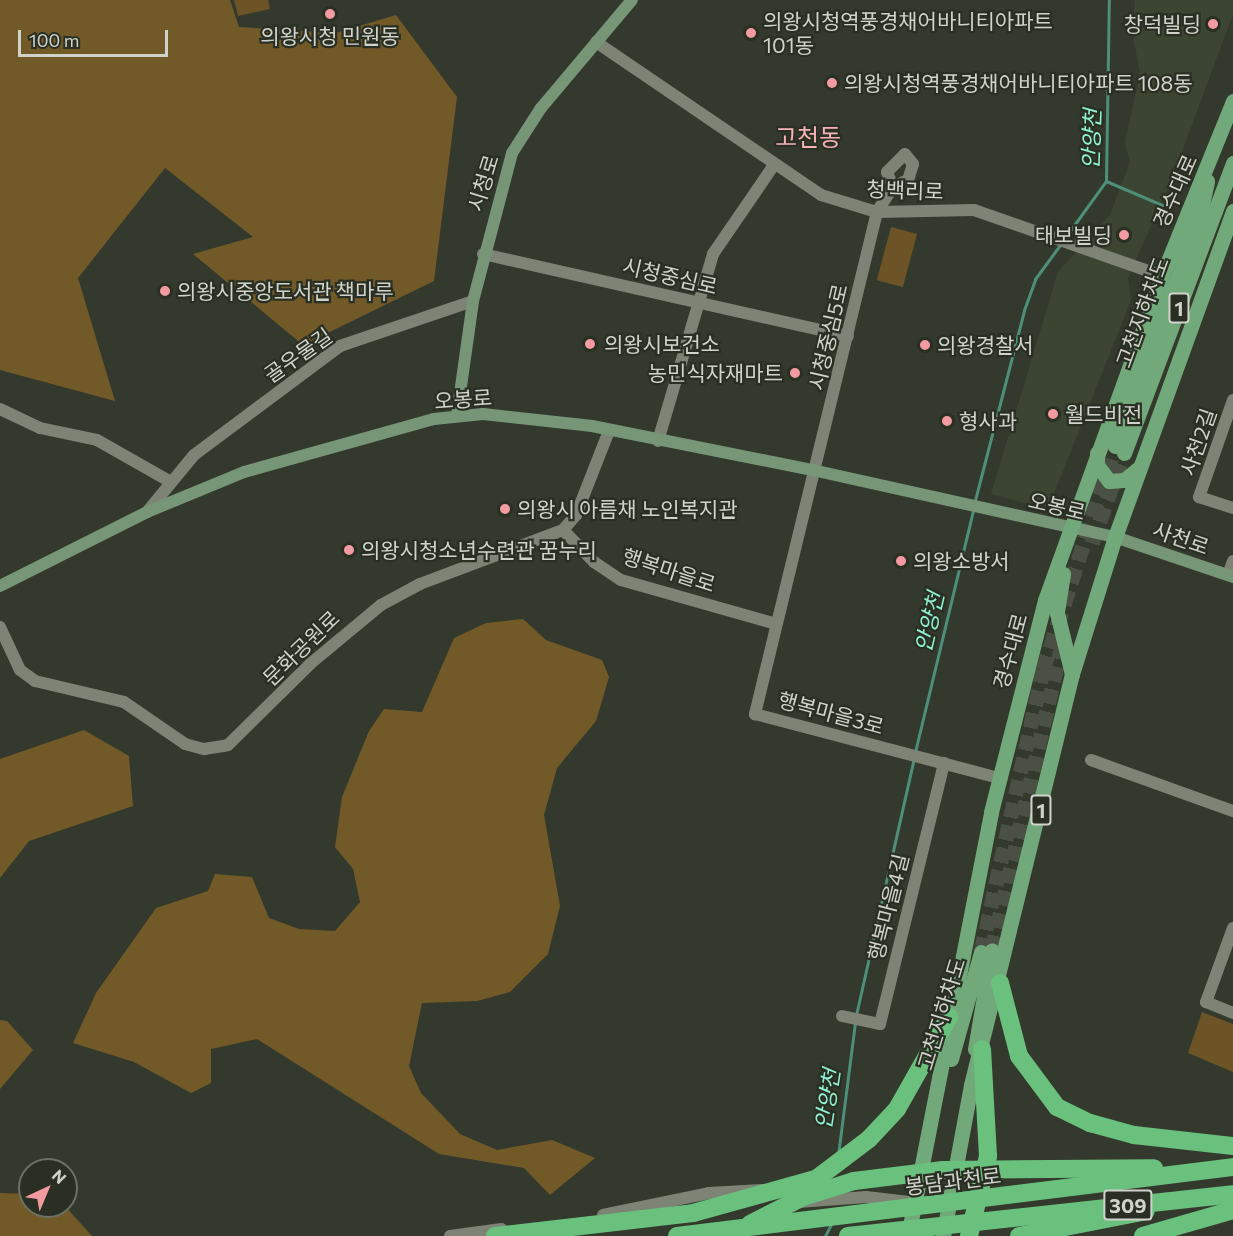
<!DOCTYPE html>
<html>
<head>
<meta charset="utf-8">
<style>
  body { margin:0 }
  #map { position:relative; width:1233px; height:1236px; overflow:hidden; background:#34392d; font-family:Commissioner,"Noto Sans KR",sans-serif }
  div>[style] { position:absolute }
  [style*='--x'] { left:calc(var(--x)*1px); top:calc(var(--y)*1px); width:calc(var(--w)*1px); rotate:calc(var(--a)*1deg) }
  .built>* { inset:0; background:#3c4532 }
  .green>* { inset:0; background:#6c5426; transform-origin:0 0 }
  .forest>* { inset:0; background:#725928 }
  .stream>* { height:3px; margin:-1.5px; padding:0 1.5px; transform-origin:1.5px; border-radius:1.5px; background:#4e8f7b }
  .primary-tunnel>* { height:15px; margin-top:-7.5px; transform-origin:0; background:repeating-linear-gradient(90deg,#4b5045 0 15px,transparent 0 23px) }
  .street>* { height:12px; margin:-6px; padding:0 6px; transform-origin:6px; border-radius:6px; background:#7d8475 }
  .secondary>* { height:12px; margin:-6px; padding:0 6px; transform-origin:6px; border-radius:6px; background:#779677 }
  .primary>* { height:15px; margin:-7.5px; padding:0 7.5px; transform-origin:7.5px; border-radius:7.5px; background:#72a97a }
  .highway>* { height:18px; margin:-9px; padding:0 9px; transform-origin:9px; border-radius:9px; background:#6ac17d }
  .dots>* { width:16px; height:16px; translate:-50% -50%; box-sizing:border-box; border:3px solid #2a2f23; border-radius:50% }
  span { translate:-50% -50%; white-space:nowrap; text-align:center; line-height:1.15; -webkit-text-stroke:4.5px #2a2f23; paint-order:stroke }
  .shield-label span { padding:2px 4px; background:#2a2f23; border:2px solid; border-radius:4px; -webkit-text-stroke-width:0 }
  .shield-label { font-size:20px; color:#d0d3cb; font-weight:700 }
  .poi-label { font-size:21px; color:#d0d3cb }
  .left { translate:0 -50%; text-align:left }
  .right { translate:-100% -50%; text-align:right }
  .street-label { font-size:21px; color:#d0d3cb }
  .water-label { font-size:22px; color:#8ff2d3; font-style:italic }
  .quarter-label { font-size:24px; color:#f5b1b4 }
  .north { position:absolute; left:18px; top:1158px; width:60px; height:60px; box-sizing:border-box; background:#2a2f23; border:2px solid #6c7166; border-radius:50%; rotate:44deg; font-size:16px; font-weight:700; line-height:24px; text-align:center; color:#d0d3cb }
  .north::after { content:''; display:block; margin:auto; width:21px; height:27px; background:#f49aa1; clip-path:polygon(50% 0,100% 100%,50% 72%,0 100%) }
  .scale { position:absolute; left:18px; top:30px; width:150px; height:27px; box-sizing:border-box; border:3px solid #d0d3cb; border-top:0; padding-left:8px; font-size:18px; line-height:21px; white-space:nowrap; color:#d0d3cb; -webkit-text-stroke:4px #2a2f23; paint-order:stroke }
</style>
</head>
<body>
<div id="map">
  <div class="built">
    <div style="clip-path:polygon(1135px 0,1233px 0,1233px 14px,1170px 184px,1128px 277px,1131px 300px,1051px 501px,1043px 508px,991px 494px,1058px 272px,1110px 215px,1130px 162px,1125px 142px,1140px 74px,1132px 30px)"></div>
  </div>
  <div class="green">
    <div style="clip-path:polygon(234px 0,268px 0,270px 9px,238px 16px)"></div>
    <div style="left:891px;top:227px;width:27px;height:55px;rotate:15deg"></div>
    <div style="clip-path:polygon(1202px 1012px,1233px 1024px,1233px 1072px,1188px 1053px)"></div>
  </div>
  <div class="forest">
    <div style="clip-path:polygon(0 0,230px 0,239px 27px,336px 33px,396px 15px,457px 97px,434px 281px,303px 345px,193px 254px,253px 237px,165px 168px,78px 278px,115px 401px,0 370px)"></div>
    <div style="clip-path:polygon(523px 619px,546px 640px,602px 660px,609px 677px,596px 721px,557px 768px,544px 815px,560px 906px,548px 954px,510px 992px,477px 1001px,422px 1003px,409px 1066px,421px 1093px,460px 1134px,497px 1150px,552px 1140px,595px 1158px,550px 1195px,524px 1168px,439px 1154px,257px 1039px,211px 1049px,211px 1083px,191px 1093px,134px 1062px,73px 1043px,96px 993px,156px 908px,208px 891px,215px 874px,252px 877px,269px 918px,299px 929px,335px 931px,360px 902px,353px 869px,335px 847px,342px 797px,369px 731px,384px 709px,422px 712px,454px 638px,486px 623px)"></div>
    <div style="clip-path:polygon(84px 730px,129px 756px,133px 806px,29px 841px,0 878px,0 759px)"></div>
    <div style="clip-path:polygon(0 1020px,7px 1021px,33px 1050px,0 1089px)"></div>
    <div style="clip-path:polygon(0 1193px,30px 1194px,30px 1206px,65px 1206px,92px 1236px,0 1236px)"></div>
  </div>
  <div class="stream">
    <div style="--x:1106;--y:181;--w:69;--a:23.2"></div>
    <div style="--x:1064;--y:239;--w:72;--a:-54.1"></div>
    <div style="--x:1106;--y:181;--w:181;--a:-89.1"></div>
    <div style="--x:974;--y:504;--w:200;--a:-75.5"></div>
    <div style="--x:1024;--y:310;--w:33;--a:-70"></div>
    <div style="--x:1035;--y:279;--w:42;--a:-53.7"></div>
    <div style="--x:915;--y:752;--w:249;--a:-76.5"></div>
    <div style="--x:856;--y:1015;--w:263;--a:-77.3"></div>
    <div style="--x:838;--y:1155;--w:134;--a:-82.7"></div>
    <div style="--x:825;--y:1236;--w:13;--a:-63"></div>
  </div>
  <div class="primary-tunnel">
    <div style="--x:1092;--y:543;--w:96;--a:-70.4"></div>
    <div style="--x:992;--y:950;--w:323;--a:-77.1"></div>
    <div style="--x:981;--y:952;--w:289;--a:-77.6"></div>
    <div style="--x:1043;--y:670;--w:235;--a:-72.2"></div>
  </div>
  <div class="street">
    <div style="--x:596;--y:42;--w:272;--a:34.2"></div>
    <div style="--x:821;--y:195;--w:59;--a:16.9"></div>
    <div style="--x:877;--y:212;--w:97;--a:-1.2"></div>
    <div style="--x:974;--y:210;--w:199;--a:19.3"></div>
    <div style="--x:893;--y:187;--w:16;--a:-112"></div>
    <div style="--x:887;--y:172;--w:25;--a:-45"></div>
    <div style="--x:905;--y:154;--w:13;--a:51"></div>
    <div style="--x:913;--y:164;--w:17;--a:107"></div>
    <div style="--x:908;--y:180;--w:17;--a:155"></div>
    <div style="--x:893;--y:187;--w:30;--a:123"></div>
    <div style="--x:877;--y:212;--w:517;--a:103.66"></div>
    <div style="--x:755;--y:714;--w:252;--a:14.7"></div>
    <div style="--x:483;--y:254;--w:374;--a:12.7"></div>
    <div style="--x:1233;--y:400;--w:103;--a:109.3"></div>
    <div style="--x:1199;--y:497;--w:36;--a:18"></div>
    <div style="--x:0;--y:409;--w:44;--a:25.4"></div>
    <div style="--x:40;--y:428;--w:58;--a:11.9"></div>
    <div style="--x:97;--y:440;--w:85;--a:29.6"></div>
    <div style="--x:658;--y:441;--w:195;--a:-73.6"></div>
    <div style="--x:713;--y:254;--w:108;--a:-55.6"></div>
    <div style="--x:147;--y:512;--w:74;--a:-50.5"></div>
    <div style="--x:194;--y:455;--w:182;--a:-36.7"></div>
    <div style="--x:340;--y:346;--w:140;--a:-18.7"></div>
    <div style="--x:563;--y:530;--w:45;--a:45.9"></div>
    <div style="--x:594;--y:562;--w:32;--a:34"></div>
    <div style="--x:621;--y:580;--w:161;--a:15.8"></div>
    <div style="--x:1228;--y:575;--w:15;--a:-70"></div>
    <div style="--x:0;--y:627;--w:47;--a:65.1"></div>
    <div style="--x:20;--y:670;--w:19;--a:36"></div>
    <div style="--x:35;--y:681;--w:91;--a:13.3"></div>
    <div style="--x:124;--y:702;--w:74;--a:34.5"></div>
    <div style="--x:185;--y:744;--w:20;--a:15"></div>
    <div style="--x:204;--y:749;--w:24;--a:-9"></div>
    <div style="--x:228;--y:745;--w:115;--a:-44.6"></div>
    <div style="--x:310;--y:664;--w:92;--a:-39.7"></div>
    <div style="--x:381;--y:605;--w:44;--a:-28.3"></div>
    <div style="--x:420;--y:584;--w:153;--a:-20.7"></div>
    <div style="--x:563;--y:530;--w:20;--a:-49"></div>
    <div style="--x:576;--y:515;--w:90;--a:-68.6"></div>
    <div style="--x:1091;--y:760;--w:151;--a:19.8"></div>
    <div style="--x:1233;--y:928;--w:79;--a:110"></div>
    <div style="--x:1206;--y:1002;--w:29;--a:22"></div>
    <div style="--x:842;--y:1016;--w:39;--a:12"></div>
    <div style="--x:880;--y:1024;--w:269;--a:-76.2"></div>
    <div style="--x:798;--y:1202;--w:68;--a:-4.2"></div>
    <div style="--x:866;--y:1197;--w:43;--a:6.6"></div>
    <div style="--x:603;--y:1215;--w:108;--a:-11.7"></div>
    <div style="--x:709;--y:1193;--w:53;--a:-3.2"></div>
    <div style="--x:450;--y:1236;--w:52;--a:-7.7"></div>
  </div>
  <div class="secondary">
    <div style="--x:457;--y:415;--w:115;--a:-82"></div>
    <div style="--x:473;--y:301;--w:153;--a:-75.2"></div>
    <div style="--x:512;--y:153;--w:54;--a:-57.2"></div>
    <div style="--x:541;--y:108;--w:141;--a:-49.9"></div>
    <div style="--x:0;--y:586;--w:165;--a:-26.7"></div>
    <div style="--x:147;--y:512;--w:105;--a:-22.4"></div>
    <div style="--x:244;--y:472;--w:197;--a:-15.6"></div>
    <div style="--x:434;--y:419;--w:49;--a:-5.8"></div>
    <div style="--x:483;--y:414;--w:110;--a:6.3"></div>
    <div style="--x:592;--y:426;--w:229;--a:11.3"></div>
    <div style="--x:817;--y:471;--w:305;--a:12.5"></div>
    <div style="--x:1115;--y:537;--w:125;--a:18.7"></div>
  </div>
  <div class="primary">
    <div style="--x:1115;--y:446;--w:242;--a:-69.7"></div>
    <div style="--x:1199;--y:219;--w:39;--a:-78"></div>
    <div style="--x:1097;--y:453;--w:12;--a:90"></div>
    <div style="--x:1097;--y:465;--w:20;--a:53"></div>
    <div style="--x:1109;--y:481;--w:15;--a:-4"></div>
    <div style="--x:1124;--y:480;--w:19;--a:-39"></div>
    <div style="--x:1124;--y:453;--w:310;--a:-69.4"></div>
    <div style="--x:1055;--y:575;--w:8;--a:-7"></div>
    <div style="--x:1063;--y:574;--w:39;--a:99"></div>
    <div style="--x:1057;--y:613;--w:63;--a:76.2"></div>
    <div style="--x:975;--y:1049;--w:100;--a:-80.3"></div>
    <div style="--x:951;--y:1059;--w:111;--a:-74.3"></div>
    <div style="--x:908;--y:1236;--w:432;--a:-78.9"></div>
    <div style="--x:991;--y:812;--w:219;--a:-75.7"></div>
    <div style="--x:1045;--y:600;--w:344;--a:-70.1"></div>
    <div style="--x:1162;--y:276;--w:189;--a:-67.9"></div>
    <div style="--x:943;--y:1236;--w:154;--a:-79.5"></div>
    <div style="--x:971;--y:1085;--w:423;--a:-76.2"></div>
    <div style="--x:1072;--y:674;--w:144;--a:-72.6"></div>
    <div style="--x:1115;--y:537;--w:347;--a:-70.1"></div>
  </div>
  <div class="highway">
    <div style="--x:1000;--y:983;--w:75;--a:75.4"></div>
    <div style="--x:1019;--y:1056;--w:64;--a:53.3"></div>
    <div style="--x:1057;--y:1107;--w:37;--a:26"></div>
    <div style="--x:1090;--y:1123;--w:46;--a:15.3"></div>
    <div style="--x:1134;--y:1135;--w:100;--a:6.3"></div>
    <div style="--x:750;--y:1224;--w:59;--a:-27"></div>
    <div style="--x:803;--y:1197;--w:53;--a:-17.4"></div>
    <div style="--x:854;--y:1181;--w:90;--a:-7"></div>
    <div style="--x:943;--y:1170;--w:211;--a:-0.5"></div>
    <div style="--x:495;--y:1236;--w:199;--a:-6.6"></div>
    <div style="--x:693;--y:1213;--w:128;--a:-15.5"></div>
    <div style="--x:816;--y:1179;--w:66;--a:-37"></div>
    <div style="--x:869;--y:1139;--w:41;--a:-47"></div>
    <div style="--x:897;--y:1109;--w:106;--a:-60.5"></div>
    <div style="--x:677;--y:1236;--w:560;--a:-7.07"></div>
    <div style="--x:848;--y:1236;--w:387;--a:-6.2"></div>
    <div style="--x:969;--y:1236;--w:82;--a:-76.6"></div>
    <div style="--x:988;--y:1156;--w:107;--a:-93.2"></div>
    <div style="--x:1019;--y:1236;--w:129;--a:-11.1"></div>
    <div style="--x:1143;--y:1236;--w:94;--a:-16.1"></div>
  </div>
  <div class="dots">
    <div style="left:330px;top:14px;background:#f49aa1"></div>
    <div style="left:1213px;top:24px;background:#f49aa1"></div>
    <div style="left:751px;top:33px;background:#f49aa1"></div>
    <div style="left:832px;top:83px;background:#f49aa1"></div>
    <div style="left:1124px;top:235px;background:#f49aa1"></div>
    <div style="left:165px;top:291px;background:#f49aa1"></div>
    <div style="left:590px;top:344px;background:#f49aa1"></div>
    <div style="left:925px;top:345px;background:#f49aa1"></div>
    <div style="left:795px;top:373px;background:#f49aa1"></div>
    <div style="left:1053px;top:414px;background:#f49aa1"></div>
    <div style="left:947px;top:421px;background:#f49aa1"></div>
    <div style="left:505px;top:509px;background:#f49aa1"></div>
    <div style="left:349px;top:550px;background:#f49aa1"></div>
    <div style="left:901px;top:561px;background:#f49aa1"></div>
  </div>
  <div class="shield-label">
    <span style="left:1179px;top:308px">1</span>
    <span style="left:1041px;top:810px">1</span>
    <span style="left:1128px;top:1205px">309</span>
  </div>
  <div class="poi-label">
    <span class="left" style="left:763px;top:33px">의왕시청역풍경채어바니티아파트<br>101동</span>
    <span class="right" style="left:1201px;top:24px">창덕빌딩</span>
    <span style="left:330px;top:36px">의왕시청 민원동</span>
    <span class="left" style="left:844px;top:83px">의왕시청역풍경채어바니티아파트 108동</span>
    <span class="right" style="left:1112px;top:235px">태보빌딩</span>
    <span class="left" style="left:177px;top:291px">의왕시중앙도서관 책마루</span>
    <span class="left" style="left:604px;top:344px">의왕시보건소</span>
    <span class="left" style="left:937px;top:345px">의왕경찰서</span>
    <span class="right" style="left:783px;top:373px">농민식자재마트</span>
    <span class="left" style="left:1065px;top:414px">월드비전</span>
    <span class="left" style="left:959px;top:421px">형사과</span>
    <span class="left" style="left:517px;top:509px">의왕시 아름채 노인복지관</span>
    <span class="left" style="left:361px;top:550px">의왕시청소년수련관 꿈누리</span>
    <span class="left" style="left:913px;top:561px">의왕소방서</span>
  </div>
  <div class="street-label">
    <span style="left:483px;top:183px;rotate:-73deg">시청로</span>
    <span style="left:905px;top:190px;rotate:2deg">청백리로</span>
    <span style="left:1175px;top:191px;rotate:-66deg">경수대로</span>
    <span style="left:670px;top:276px;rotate:13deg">시청중심로</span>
    <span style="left:1142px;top:312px;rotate:-70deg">고천지하차도</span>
    <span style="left:828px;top:337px;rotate:-77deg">시청중심5로</span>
    <span style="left:298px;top:355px;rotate:-35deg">골우물길</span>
    <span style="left:463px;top:399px;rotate:-4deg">오봉로</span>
    <span style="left:1198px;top:442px;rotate:-71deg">사천2길</span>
    <span style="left:1057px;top:506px;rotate:13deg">오봉로</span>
    <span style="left:1181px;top:538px;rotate:19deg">사천로</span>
    <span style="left:669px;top:570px;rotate:18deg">행복마을로</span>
    <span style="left:301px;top:648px;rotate:-44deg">문화공원로</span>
    <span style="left:1010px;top:651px;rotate:-75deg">경수대로</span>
    <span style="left:831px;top:713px;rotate:15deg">행복마을3로</span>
    <span style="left:888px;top:907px;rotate:-76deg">행복마을4길</span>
    <span style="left:941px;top:1014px;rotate:-73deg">고천지하차도</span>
    <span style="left:953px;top:1181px;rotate:-7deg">봉담과천로</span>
  </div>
  <div class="water-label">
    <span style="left:1091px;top:139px;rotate:-88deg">안양천</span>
    <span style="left:929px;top:622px;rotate:-77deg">안양천</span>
    <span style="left:827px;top:1099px;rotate:-81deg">안양천</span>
  </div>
  <div class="quarter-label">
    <span style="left:808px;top:137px">고천동</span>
  </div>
  <div class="north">N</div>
  <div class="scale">100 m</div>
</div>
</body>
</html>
